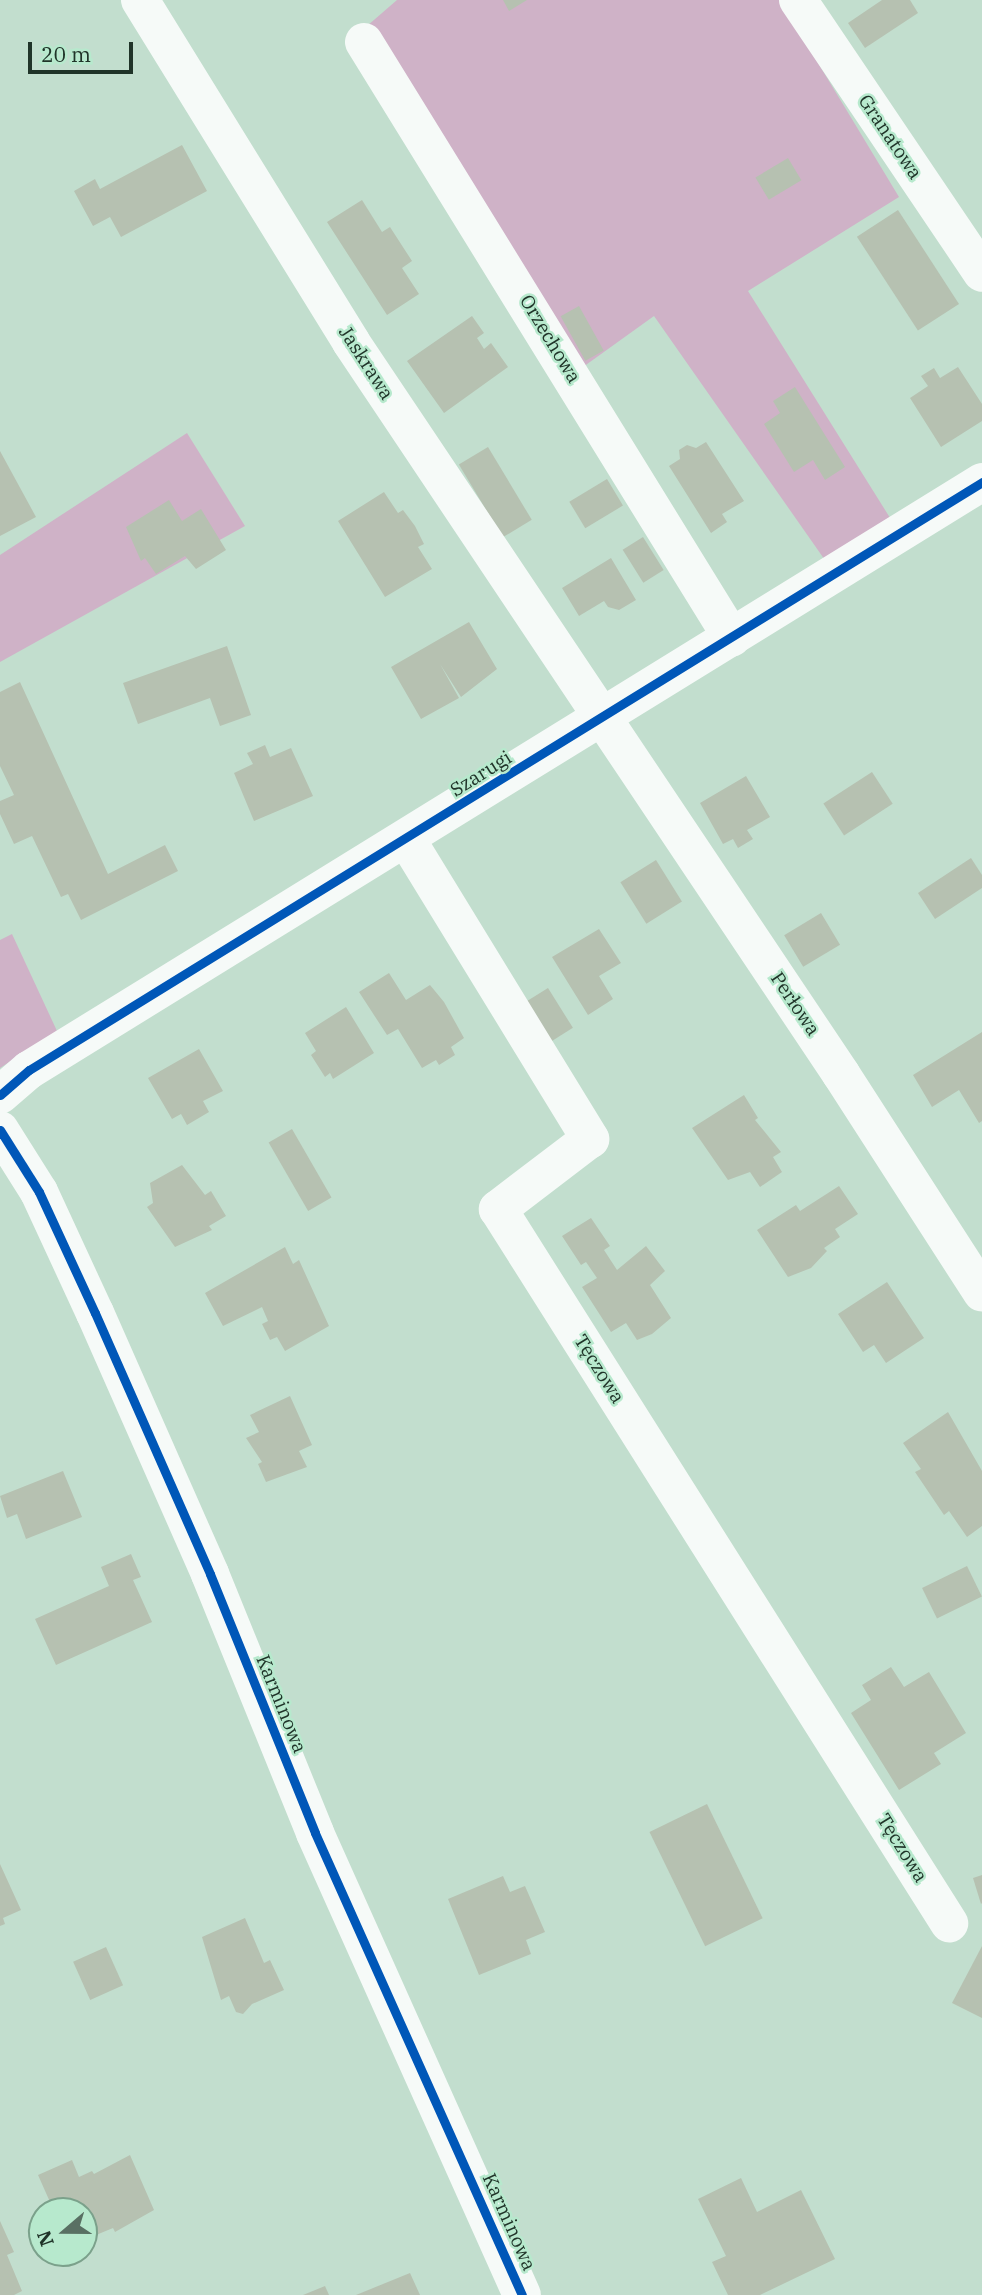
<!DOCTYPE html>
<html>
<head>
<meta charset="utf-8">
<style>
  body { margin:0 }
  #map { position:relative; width:982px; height:2295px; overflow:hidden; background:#c2dece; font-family:"IBM Plex Serif",serif }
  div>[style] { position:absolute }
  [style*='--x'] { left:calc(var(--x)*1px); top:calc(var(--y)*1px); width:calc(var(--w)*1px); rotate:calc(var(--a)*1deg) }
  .green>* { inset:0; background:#cfb2c7 }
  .building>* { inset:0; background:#b6c1b1; transform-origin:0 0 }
  .minor>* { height:38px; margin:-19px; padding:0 19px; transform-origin:19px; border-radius:19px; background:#f6faf8 }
  .cycleway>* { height:9px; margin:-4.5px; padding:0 4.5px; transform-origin:4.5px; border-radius:4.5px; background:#0057b8 }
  span { translate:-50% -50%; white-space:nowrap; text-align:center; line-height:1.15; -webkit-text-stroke:5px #b7e9cd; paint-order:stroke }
  .street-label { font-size:19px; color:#203429 }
  .north { position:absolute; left:28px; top:2197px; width:70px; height:70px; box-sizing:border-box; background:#b7e9cd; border:2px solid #7ba18b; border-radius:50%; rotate:250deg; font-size:19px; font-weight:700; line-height:28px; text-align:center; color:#203429 }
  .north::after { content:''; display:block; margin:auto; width:24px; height:32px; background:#597063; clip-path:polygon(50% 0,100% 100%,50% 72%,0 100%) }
  .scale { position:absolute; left:28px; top:42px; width:105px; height:32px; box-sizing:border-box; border:4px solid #203429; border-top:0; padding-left:9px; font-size:21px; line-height:24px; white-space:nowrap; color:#203429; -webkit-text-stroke:5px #b7e9cd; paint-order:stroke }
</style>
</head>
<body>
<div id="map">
  <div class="green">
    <div style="clip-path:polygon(397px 0,780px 0,899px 197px,748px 291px,892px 521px,834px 573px,654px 316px,583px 367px,367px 26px)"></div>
    <div style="clip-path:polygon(187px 433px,245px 526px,0 662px,0 555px)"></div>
    <div style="clip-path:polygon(12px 934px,57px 1031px,0 1068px,0 940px)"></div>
  </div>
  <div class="building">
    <div style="clip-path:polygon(503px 0,527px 0,509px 11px)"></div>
    <div style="clip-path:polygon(882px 0,910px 0,918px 13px,865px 48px,848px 23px)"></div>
    <div style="clip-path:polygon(182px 145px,207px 191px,121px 237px,110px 217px,93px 226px,74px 191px,95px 179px,100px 189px)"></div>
    <div style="left:788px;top:158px;width:26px;height:38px;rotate:59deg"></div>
    <div style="clip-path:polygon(362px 200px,382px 232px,390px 227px,412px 261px,402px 268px,419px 294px,387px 315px,327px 222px)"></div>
    <div style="left:898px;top:210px;width:112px;height:49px;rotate:57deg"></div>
    <div style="left:579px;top:306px;width:51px;height:21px;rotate:61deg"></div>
    <div style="clip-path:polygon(472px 316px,484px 333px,477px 338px,484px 349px,491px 343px,508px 367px,444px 413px,407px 361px)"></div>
    <div style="clip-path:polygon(958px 367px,982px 404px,982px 421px,941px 447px,910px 398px,928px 386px,921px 376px,934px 368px,940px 378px)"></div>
    <div style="clip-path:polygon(795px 387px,845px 467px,825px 480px,813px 460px,794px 472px,764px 424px,780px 413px,773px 401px)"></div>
    <div style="clip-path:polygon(706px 442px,744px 501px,722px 514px,727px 522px,711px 533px,669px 466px,680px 459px,679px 450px,687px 445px,696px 448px)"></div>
    <div style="left:488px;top:447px;width:85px;height:34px;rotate:59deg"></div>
    <div style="clip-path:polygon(0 451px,36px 517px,0 536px)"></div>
    <div style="left:607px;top:479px;width:31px;height:44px;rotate:59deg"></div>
    <div style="clip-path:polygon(384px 492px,398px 513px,403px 510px,415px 526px,424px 544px,418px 547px,432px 569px,385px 597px,338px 521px)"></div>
    <div style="clip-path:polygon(169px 500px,182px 521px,201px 509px,226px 550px,196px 569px,185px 556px,156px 574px,145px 558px,141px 561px,126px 527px)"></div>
    <div style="left:643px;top:537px;width:39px;height:24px;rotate:58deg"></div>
    <div style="clip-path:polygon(611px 558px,636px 600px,619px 610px,608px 607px,604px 601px,579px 616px,562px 588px)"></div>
    <div style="clip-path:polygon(469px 622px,497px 669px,461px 697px,440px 664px,459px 698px,421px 719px,391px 667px)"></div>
    <div style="clip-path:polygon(227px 646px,251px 715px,220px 726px,210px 698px,138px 724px,123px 683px)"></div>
    <div style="clip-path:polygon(20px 682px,108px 874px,165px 845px,178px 871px,81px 920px,68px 894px,61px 897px,32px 836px,14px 844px,0 814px,0 801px,14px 795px,0 766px,0 692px)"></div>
    <div style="clip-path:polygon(265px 745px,270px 757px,291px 748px,313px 796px,254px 821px,234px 773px,253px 764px,247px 753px)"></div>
    <div style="left:872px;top:772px;width:38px;height:58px;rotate:57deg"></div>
    <div style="clip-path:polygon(746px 776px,770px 817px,747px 830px,753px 839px,738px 848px,733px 839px,723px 844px,700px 803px)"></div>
    <div style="clip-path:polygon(971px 858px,982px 875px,982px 888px,935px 919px,918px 893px)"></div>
    <div style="left:656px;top:860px;width:49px;height:42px;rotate:58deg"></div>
    <div style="left:821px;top:913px;width:37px;height:43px;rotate:59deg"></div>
    <div style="clip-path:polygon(599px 929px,621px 963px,599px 976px,613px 999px,588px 1015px,552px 957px)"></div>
    <div style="clip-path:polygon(389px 973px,406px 1000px,430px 985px,444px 1002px,464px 1038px,451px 1047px,455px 1055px,439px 1065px,436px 1060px,422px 1068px,398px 1029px,387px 1035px,359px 992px)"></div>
    <div style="left:548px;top:988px;width:47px;height:35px;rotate:58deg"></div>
    <div style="clip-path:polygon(346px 1007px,374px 1053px,333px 1079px,330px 1073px,325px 1077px,311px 1055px,316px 1051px,305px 1033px)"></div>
    <div style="clip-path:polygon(982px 1032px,982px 1121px,979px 1123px,959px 1090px,932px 1107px,913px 1075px)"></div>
    <div style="clip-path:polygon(199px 1049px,223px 1091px,203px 1101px,209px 1112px,187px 1125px,181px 1114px,172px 1119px,148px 1078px)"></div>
    <div style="clip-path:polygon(744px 1095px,758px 1118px,755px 1120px,781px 1152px,773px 1157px,782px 1172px,760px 1187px,750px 1172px,728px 1180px,692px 1128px)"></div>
    <div style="left:292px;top:1129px;width:79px;height:27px;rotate:60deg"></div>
    <div style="clip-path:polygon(182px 1165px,205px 1195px,211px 1191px,226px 1216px,209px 1226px,212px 1230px,175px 1247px,147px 1207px,153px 1203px,150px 1183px)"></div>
    <div style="clip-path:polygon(839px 1186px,858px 1214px,835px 1229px,840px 1237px,824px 1248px,827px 1251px,811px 1268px,788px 1277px,757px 1230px,796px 1205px,800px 1211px)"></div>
    <div style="clip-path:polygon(591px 1218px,610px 1246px,604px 1250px,617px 1270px,646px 1246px,665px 1271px,650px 1285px,671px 1318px,652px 1334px,637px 1340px,626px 1323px,611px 1332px,582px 1287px,597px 1278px,586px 1262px,581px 1265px,562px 1236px)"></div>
    <div style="clip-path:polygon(285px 1247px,293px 1264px,299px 1260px,329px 1326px,285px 1351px,277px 1337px,270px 1340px,262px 1324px,268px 1321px,262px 1307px,223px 1326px,205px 1293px)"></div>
    <div style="clip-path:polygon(887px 1282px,924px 1338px,886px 1363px,874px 1345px,863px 1352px,838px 1314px)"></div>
    <div style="clip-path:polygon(290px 1396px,312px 1445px,299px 1451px,307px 1467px,266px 1482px,258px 1464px,262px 1462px,246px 1438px,259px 1432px,250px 1415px)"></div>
    <div style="clip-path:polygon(948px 1412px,982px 1471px,982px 1526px,967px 1537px,949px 1511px,944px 1515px,915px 1472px,921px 1469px,903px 1443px)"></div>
    <div style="clip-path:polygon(63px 1471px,82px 1517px,26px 1539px,17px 1514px,7px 1518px,0 1496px)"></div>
    <div style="clip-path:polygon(131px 1554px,141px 1577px,133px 1580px,152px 1622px,56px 1665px,35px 1619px,109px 1586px,101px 1567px)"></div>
    <div style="left:967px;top:1566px;width:34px;height:50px;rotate:64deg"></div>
    <div style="clip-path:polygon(891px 1667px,904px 1687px,929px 1672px,966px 1733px,934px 1753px,941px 1764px,899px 1790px,851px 1713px,871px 1700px,862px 1685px)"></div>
    <div style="left:707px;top:1804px;width:127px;height:64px;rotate:64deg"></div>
    <div style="clip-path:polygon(0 1864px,21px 1910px,3px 1918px,5px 1924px,0 1926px)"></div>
    <div style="clip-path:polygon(982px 1875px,982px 1903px,981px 1904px,973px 1878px)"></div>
    <div style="clip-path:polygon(503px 1876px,510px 1892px,525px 1886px,545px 1932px,526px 1940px,531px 1954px,479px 1975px,448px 1899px)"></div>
    <div style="clip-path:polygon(245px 1918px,264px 1963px,270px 1960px,284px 1990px,252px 2004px,243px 2014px,236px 2012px,229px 1996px,221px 2000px,202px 1937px)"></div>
    <div style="clip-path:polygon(982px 1946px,982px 2018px,952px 2003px)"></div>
    <div style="left:106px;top:1947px;width:42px;height:36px;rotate:66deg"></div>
    <div style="clip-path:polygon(130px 2155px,154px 2210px,115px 2232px,113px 2228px,96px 2235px,84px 2208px,54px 2211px,38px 2175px,72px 2160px,79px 2177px,92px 2171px,94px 2174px)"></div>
    <div style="clip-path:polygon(741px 2178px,757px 2212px,801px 2190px,835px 2259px,760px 2295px,728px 2295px,712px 2262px,726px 2256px,698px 2199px)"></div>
    <div style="clip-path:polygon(0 2221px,14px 2252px,7px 2255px,22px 2291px,14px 2295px,0 2295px)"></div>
    <div style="clip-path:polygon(410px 2273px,420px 2295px,356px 2295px)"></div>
    <div style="clip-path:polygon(325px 2286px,329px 2295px,303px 2295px)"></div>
  </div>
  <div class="minor">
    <div style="--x:140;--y:0;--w:402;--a:58.3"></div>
    <div style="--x:351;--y:342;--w:881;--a:56.2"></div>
    <div style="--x:841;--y:1074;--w:260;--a:57.2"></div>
    <div style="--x:798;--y:0;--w:329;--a:56"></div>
    <div style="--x:364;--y:42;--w:700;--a:58.31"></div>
    <div style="--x:407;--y:840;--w:351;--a:58.5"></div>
    <div style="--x:590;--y:1139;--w:116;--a:142.7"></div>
    <div style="--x:498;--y:1209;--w:845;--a:57.72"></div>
    <div style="--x:0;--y:1095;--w:38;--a:-41"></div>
    <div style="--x:29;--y:1070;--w:1120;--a:-31.67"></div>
    <div style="--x:0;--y:1130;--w:73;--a:57.8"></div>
    <div style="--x:39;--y:1192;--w:133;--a:65.2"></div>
    <div style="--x:95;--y:1313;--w:285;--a:66.2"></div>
    <div style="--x:210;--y:1574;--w:279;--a:67.9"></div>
    <div style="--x:315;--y:1833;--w:506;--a:65.87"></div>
  </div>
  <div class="cycleway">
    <div style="--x:0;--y:1095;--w:38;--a:-41"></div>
    <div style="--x:29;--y:1070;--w:1120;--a:-31.67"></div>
    <div style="--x:0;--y:1130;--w:73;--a:57.8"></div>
    <div style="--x:39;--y:1192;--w:133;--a:65.2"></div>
    <div style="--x:95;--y:1313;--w:285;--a:66.2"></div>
    <div style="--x:210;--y:1574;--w:279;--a:67.9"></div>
    <div style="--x:315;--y:1833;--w:506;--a:65.87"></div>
  </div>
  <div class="street-label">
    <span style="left:890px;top:137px;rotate:56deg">Granatowa</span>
    <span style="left:550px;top:339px;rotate:59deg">Orzechowa</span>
    <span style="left:366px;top:363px;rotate:57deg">Jaskrawa</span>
    <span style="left:481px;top:774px;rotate:-32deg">Szarugi</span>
    <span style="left:795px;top:1004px;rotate:56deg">Perłowa</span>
    <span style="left:599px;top:1369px;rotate:58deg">Tęczowa</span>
    <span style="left:281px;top:1704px;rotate:68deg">Karminowa</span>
    <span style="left:902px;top:1848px;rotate:58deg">Tęczowa</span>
    <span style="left:509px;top:2222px;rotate:66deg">Karminowa</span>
  </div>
  <div class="north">N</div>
  <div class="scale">20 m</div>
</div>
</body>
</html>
